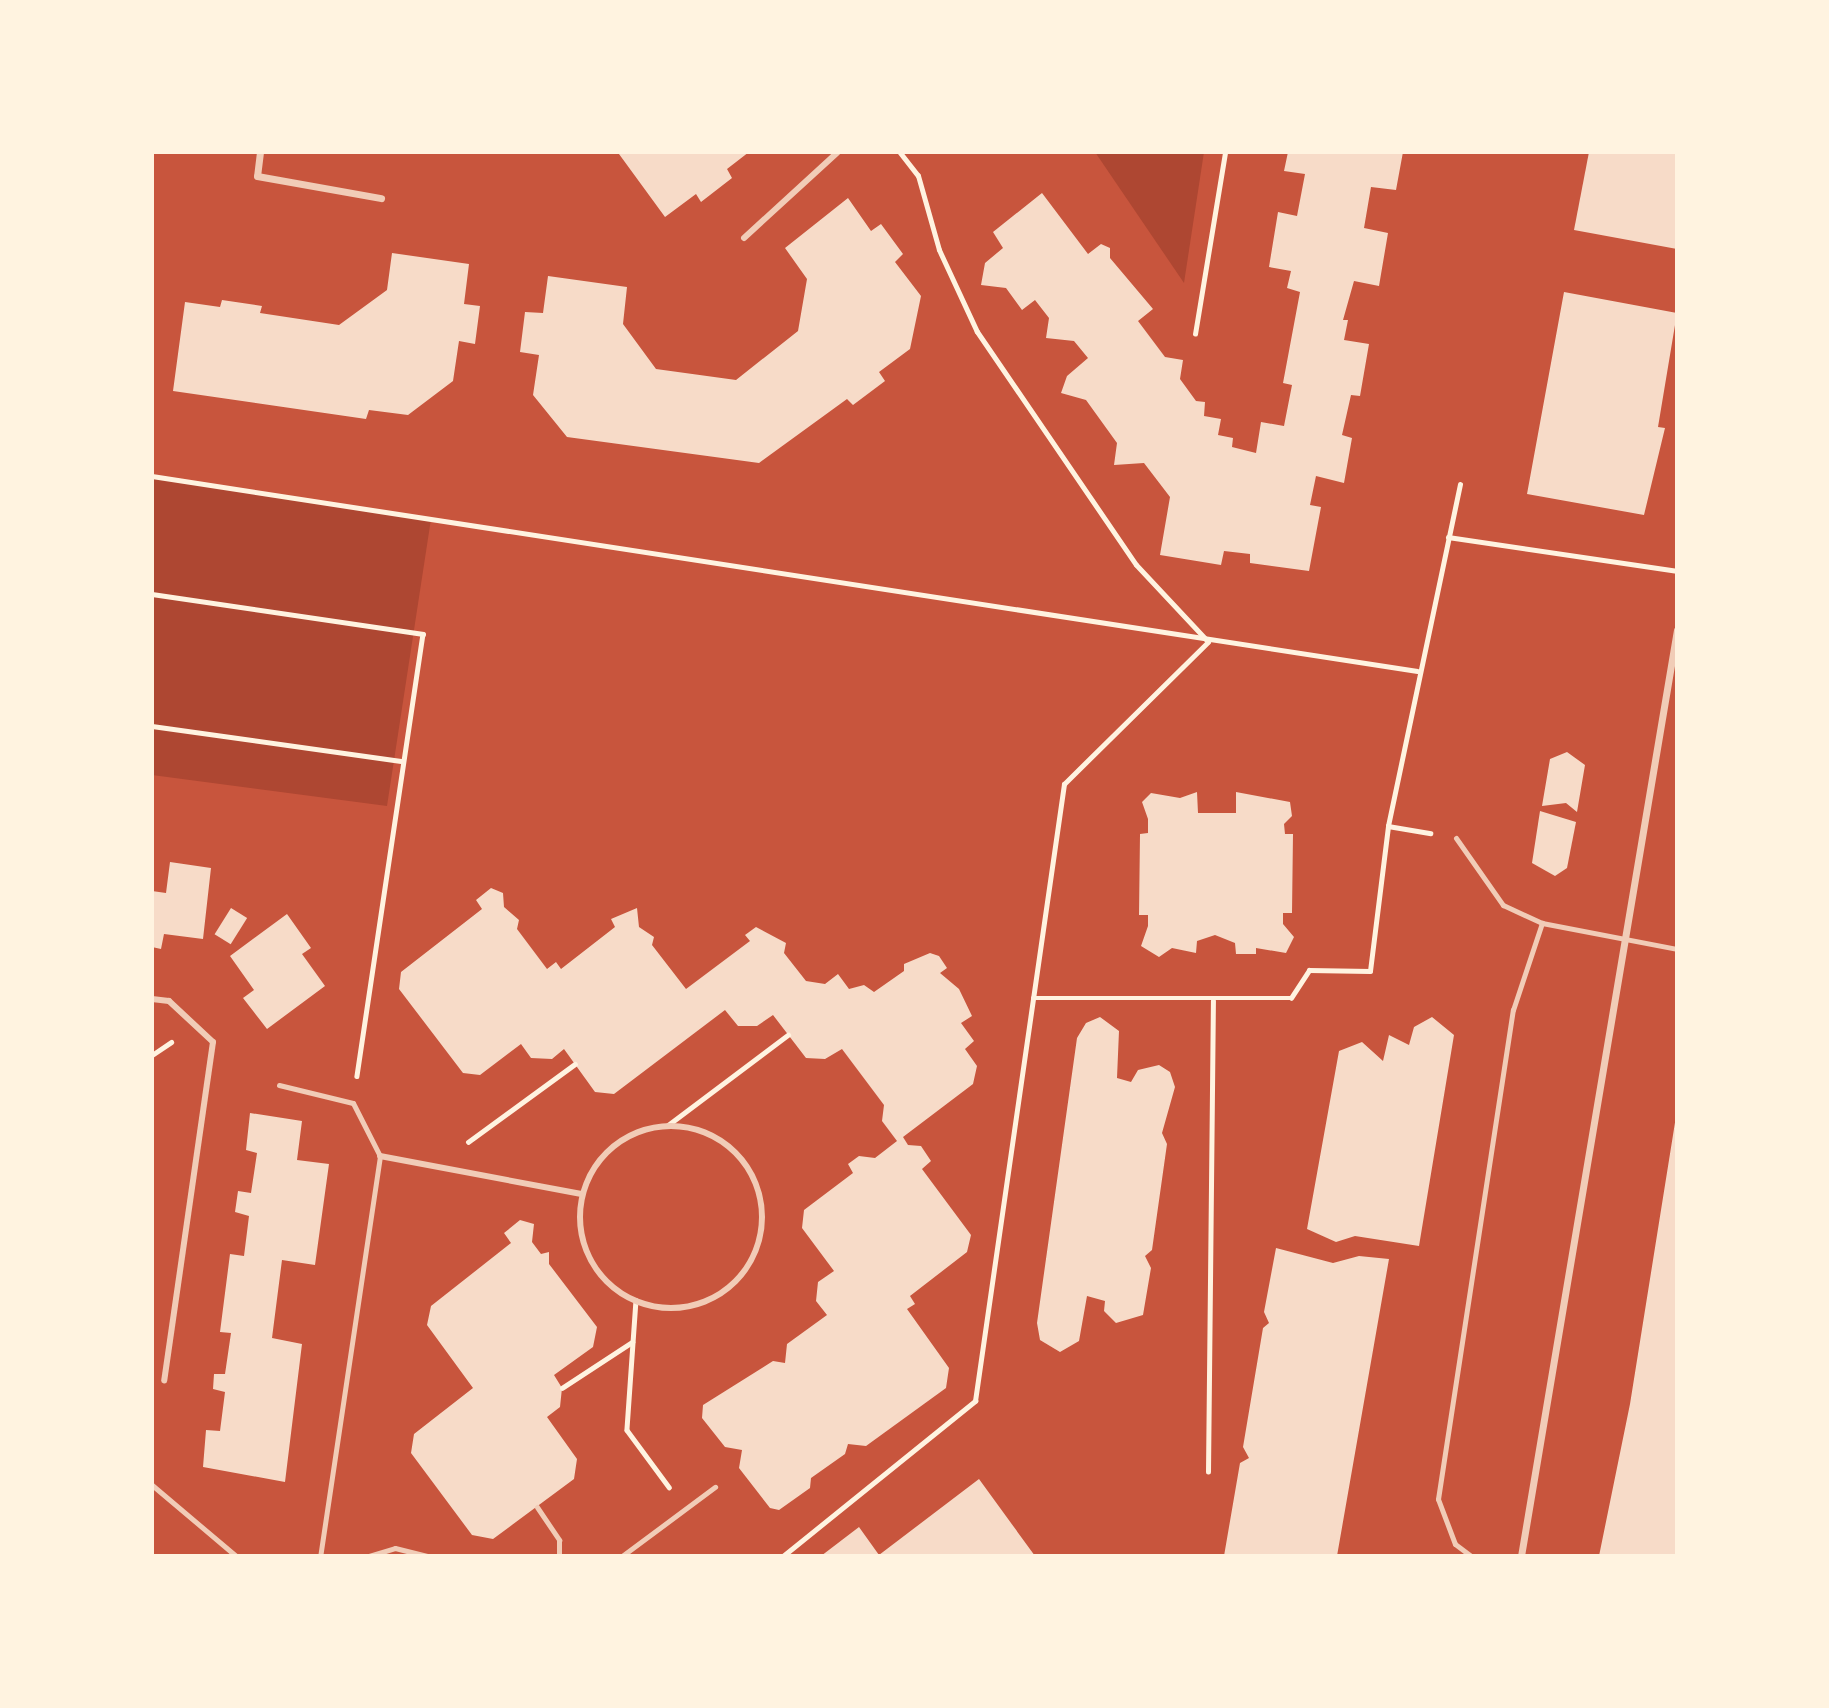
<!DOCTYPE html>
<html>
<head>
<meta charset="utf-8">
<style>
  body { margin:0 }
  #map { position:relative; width:1829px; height:1708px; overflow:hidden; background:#c8553d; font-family:"Open Sans",sans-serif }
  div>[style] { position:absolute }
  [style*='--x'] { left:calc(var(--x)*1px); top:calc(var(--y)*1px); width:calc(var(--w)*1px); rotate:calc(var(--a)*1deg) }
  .green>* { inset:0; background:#ae4732 }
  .building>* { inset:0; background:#f7dbc8; transform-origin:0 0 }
  .path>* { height:4.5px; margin:-2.25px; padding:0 2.25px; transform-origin:2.25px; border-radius:2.25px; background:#fff3e0 }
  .service>* { height:5px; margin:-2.5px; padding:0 2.5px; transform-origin:2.5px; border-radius:2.5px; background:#f1ccb7 }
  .pedestrian>* { height:6px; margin:-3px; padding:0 3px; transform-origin:3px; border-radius:3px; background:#f1ccb7 }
  .pedestrian>.ring { margin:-3px; padding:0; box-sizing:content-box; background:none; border:6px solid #f1ccb7; border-radius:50% }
  .minor>* { height:7px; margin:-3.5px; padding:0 3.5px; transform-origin:3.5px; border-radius:3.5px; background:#f1ccb7 }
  span { translate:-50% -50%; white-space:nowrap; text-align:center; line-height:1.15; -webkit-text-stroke:5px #fff3e0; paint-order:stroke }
  .frame { position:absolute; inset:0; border:154px solid #fff3e0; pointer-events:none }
</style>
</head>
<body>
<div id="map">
  <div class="green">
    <div style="clip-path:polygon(1095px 152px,1204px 152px,1184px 283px)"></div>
    <div style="clip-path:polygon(152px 476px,431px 519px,387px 806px,152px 775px)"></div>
  </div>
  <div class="building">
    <div style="clip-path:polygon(749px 152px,727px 169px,732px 178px,701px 202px,696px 194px,665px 217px,619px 154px)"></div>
    <div style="clip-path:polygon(1288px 152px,1403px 152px,1396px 190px,1371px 187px,1364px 228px,1388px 233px,1379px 286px,1354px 281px,1343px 320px,1348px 320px,1344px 340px,1369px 344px,1360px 396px,1351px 395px,1342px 435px,1352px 438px,1344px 483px,1316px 476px,1310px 505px,1321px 507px,1309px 571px,1250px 563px,1250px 554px,1224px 551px,1221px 565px,1160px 555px,1170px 497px,1144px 463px,1114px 465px,1117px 443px,1086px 400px,1061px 393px,1067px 376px,1088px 358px,1074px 341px,1046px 338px,1049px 318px,1035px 300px,1022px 310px,1006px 288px,981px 285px,985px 263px,1003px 248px,993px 232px,1042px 193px,1088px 254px,1101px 244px,1110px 248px,1110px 258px,1153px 309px,1138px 321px,1165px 357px,1183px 360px,1180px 379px,1196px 401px,1205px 402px,1204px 416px,1221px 419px,1218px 435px,1233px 438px,1232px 447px,1256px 453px,1261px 422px,1284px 426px,1292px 385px,1283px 383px,1300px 292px,1287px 288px,1291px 271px,1269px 267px,1278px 212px,1297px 216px,1305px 174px,1284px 171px)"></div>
    <div style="clip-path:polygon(1589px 152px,1677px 152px,1677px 249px,1574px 230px)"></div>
    <div style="clip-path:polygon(848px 198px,871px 231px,881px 224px,903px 254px,895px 262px,921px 296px,910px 349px,879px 372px,885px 381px,853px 405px,847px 399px,759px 463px,567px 437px,533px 395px,539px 355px,520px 352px,525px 312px,543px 313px,548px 276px,627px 287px,623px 324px,656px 369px,736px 380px,798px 331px,807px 279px,785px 248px)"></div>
    <div style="clip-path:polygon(392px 253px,469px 264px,464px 304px,480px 306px,475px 344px,459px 341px,453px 381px,408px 415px,369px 410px,366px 419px,173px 391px,185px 302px,220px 307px,222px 300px,262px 306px,260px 313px,339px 325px,387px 290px)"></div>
    <div style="clip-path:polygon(1564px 292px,1677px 313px,1658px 427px,1665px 428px,1644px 515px,1527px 494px)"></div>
    <div style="clip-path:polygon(1567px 752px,1585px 765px,1577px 812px,1566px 803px,1542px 806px,1550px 759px)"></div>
    <div style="clip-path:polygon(1197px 792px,1198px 813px,1236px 813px,1236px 792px,1290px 802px,1292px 816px,1284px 824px,1285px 834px,1293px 834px,1292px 913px,1283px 913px,1283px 924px,1294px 937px,1286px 953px,1256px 948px,1256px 954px,1236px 954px,1235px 943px,1215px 935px,1197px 941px,1196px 953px,1172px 948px,1159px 957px,1141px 946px,1148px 926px,1148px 915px,1139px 915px,1140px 834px,1148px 833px,1148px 819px,1142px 802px,1151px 793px,1180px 798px)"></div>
    <div style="clip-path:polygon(1540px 811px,1576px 822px,1567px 868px,1555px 876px,1532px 863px)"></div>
    <div style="clip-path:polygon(170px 862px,211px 868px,203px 939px,164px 934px,161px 949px,152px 947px,152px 891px,166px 893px)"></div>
    <div style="clip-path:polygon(491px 888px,503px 893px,504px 907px,519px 920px,517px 929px,547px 969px,556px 962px,561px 969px,615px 927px,611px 919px,637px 908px,639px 927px,654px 937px,652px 945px,686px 989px,750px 941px,745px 935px,756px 927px,786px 943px,784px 953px,806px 981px,825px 984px,838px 974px,849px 989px,864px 985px,874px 992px,904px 971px,904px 964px,930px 953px,939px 956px,947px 968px,940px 973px,959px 989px,972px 1016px,961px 1023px,974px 1041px,965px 1049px,977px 1066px,973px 1084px,903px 1137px,908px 1145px,921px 1146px,931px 1161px,922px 1169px,971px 1235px,967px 1252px,910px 1296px,915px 1304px,907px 1309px,949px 1368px,946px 1388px,866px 1446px,848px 1444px,845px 1454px,811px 1478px,810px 1488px,779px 1510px,770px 1508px,739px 1468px,742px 1450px,725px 1447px,702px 1418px,703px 1405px,773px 1361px,785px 1363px,787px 1344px,827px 1315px,816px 1301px,818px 1282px,834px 1271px,802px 1228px,804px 1210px,853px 1173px,848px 1164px,859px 1156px,875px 1158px,897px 1141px,882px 1121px,884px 1105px,842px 1049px,825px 1059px,806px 1058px,773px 1015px,757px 1026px,738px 1026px,725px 1010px,614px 1094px,595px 1092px,564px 1049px,552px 1059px,531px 1058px,521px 1044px,480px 1075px,463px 1073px,399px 989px,401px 972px,482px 909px,476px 900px)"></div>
    <div style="left:231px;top:908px;width:19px;height:31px;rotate:32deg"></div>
    <div style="clip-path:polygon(287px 914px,311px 948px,302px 954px,325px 986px,267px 1029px,243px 998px,254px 990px,230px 956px)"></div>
    <div style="clip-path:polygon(1100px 1017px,1119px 1031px,1117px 1078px,1131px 1082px,1138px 1070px,1159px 1065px,1170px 1072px,1175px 1087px,1162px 1133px,1167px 1144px,1152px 1250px,1145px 1256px,1151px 1268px,1143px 1315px,1116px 1323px,1104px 1311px,1105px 1301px,1087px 1296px,1079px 1341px,1060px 1352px,1040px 1340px,1037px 1323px,1077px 1038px,1086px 1023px)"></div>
    <div style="clip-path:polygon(1432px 1017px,1454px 1035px,1419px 1246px,1355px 1236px,1336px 1242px,1307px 1229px,1339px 1051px,1362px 1042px,1383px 1061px,1389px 1035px,1409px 1045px,1414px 1027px)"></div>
    <div style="clip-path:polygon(1677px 1110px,1677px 1556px,1599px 1556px,1630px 1404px)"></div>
    <div style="clip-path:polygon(250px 1113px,302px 1121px,297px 1160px,329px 1164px,315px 1265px,282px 1260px,272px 1338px,302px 1344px,285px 1482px,203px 1467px,206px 1430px,220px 1431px,225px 1392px,213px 1389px,214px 1374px,225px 1374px,231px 1333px,220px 1332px,230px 1254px,244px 1256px,249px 1216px,235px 1212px,238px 1191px,251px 1193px,257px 1153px,246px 1150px)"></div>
    <div style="clip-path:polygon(520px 1220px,534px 1224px,532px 1242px,541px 1254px,549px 1252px,549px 1264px,597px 1327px,593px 1347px,554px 1375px,562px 1388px,560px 1407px,547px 1417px,577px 1459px,574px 1479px,493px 1539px,472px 1535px,411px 1453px,414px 1434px,473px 1388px,427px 1325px,431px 1306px,511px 1243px,504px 1233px)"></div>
    <div style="clip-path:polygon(1276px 1248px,1333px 1263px,1359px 1256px,1389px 1259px,1337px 1556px,1224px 1556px,1240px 1463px,1249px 1458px,1243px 1447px,1263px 1328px,1269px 1323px,1264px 1312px)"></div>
    <div style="clip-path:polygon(979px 1479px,1035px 1556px,821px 1556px,859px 1527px,879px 1555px)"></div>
  </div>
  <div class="path">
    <div style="--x:1195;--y:334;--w:184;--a:-80.6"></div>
    <div style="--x:152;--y:476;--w:1280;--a:8.76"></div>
    <div style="--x:1448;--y:537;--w:232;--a:8.4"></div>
    <div style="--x:152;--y:594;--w:274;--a:8.4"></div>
    <div style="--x:423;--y:634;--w:447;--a:98.5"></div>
    <div style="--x:152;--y:726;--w:251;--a:8"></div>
    <div style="--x:1388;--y:826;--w:349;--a:-78.1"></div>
    <div style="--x:1033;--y:998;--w:258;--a:0"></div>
    <div style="--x:1291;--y:998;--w:33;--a:-57"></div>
    <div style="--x:1309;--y:970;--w:61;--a:0.9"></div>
    <div style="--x:1370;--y:971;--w:146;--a:-82.9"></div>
    <div style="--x:1388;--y:826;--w:43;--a:9.5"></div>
    <div style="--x:152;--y:1055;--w:23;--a:-34"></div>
    <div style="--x:668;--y:1125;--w:150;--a:-36.9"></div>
    <div style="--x:468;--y:1142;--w:132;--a:-36.1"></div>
    <div style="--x:636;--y:1300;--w:130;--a:94"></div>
    <div style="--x:627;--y:1430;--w:71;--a:53.6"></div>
    <div style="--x:562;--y:1388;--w:84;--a:-33.3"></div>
    <div style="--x:1208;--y:1472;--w:471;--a:-89.4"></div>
    <div style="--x:783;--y:1556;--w:247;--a:-38.9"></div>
    <div style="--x:975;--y:1401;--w:623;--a:-81.79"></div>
    <div style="--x:1064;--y:784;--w:202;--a:-44.6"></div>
    <div style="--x:1208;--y:642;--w:105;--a:-133.1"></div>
    <div style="--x:1136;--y:565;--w:282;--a:-124.3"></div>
    <div style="--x:977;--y:332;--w:90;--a:-114.9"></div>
    <div style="--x:939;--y:250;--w:77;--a:-105.8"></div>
    <div style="--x:918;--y:176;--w:31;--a:-128"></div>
  </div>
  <div class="service">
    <div style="--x:1456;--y:838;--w:82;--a:55"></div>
    <div style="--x:1503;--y:905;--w:43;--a:24.8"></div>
    <div style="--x:1542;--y:923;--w:137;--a:10.9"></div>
    <div style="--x:279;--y:1085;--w:76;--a:13.7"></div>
    <div style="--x:353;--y:1103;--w:59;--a:63"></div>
    <div style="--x:380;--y:1156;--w:404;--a:98.5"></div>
    <div style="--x:152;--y:1485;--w:110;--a:40.2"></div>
    <div style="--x:537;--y:1507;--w:40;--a:56"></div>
    <div style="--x:559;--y:1540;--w:16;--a:90"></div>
    <div style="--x:369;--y:1556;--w:27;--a:-17"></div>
    <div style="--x:395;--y:1548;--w:34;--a:14"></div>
    <div style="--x:622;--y:1556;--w:116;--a:-36.6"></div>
    <div style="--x:1471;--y:1556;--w:20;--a:-143"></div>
    <div style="--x:1455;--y:1544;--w:48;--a:-110.7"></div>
    <div style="--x:1438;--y:1499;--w:495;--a:-81.3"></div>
    <div style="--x:1513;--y:1010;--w:92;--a:-71.6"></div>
  </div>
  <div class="pedestrian">
    <div style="--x:744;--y:238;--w:127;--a:-42.5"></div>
    <div style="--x:152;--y:999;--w:17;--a:7"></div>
    <div style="--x:169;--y:1001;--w:60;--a:43"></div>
    <div style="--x:213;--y:1042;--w:342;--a:98.2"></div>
    <div class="ring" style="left:580px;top:1126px;width:176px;height:176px"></div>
    <div style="--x:380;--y:1156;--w:205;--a:10.7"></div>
  </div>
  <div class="minor">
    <div style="--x:260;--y:152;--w:24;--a:97"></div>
    <div style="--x:257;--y:176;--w:126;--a:10.1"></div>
    <div style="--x:1521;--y:1556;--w:939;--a:-80.44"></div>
  </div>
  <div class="frame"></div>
</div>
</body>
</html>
